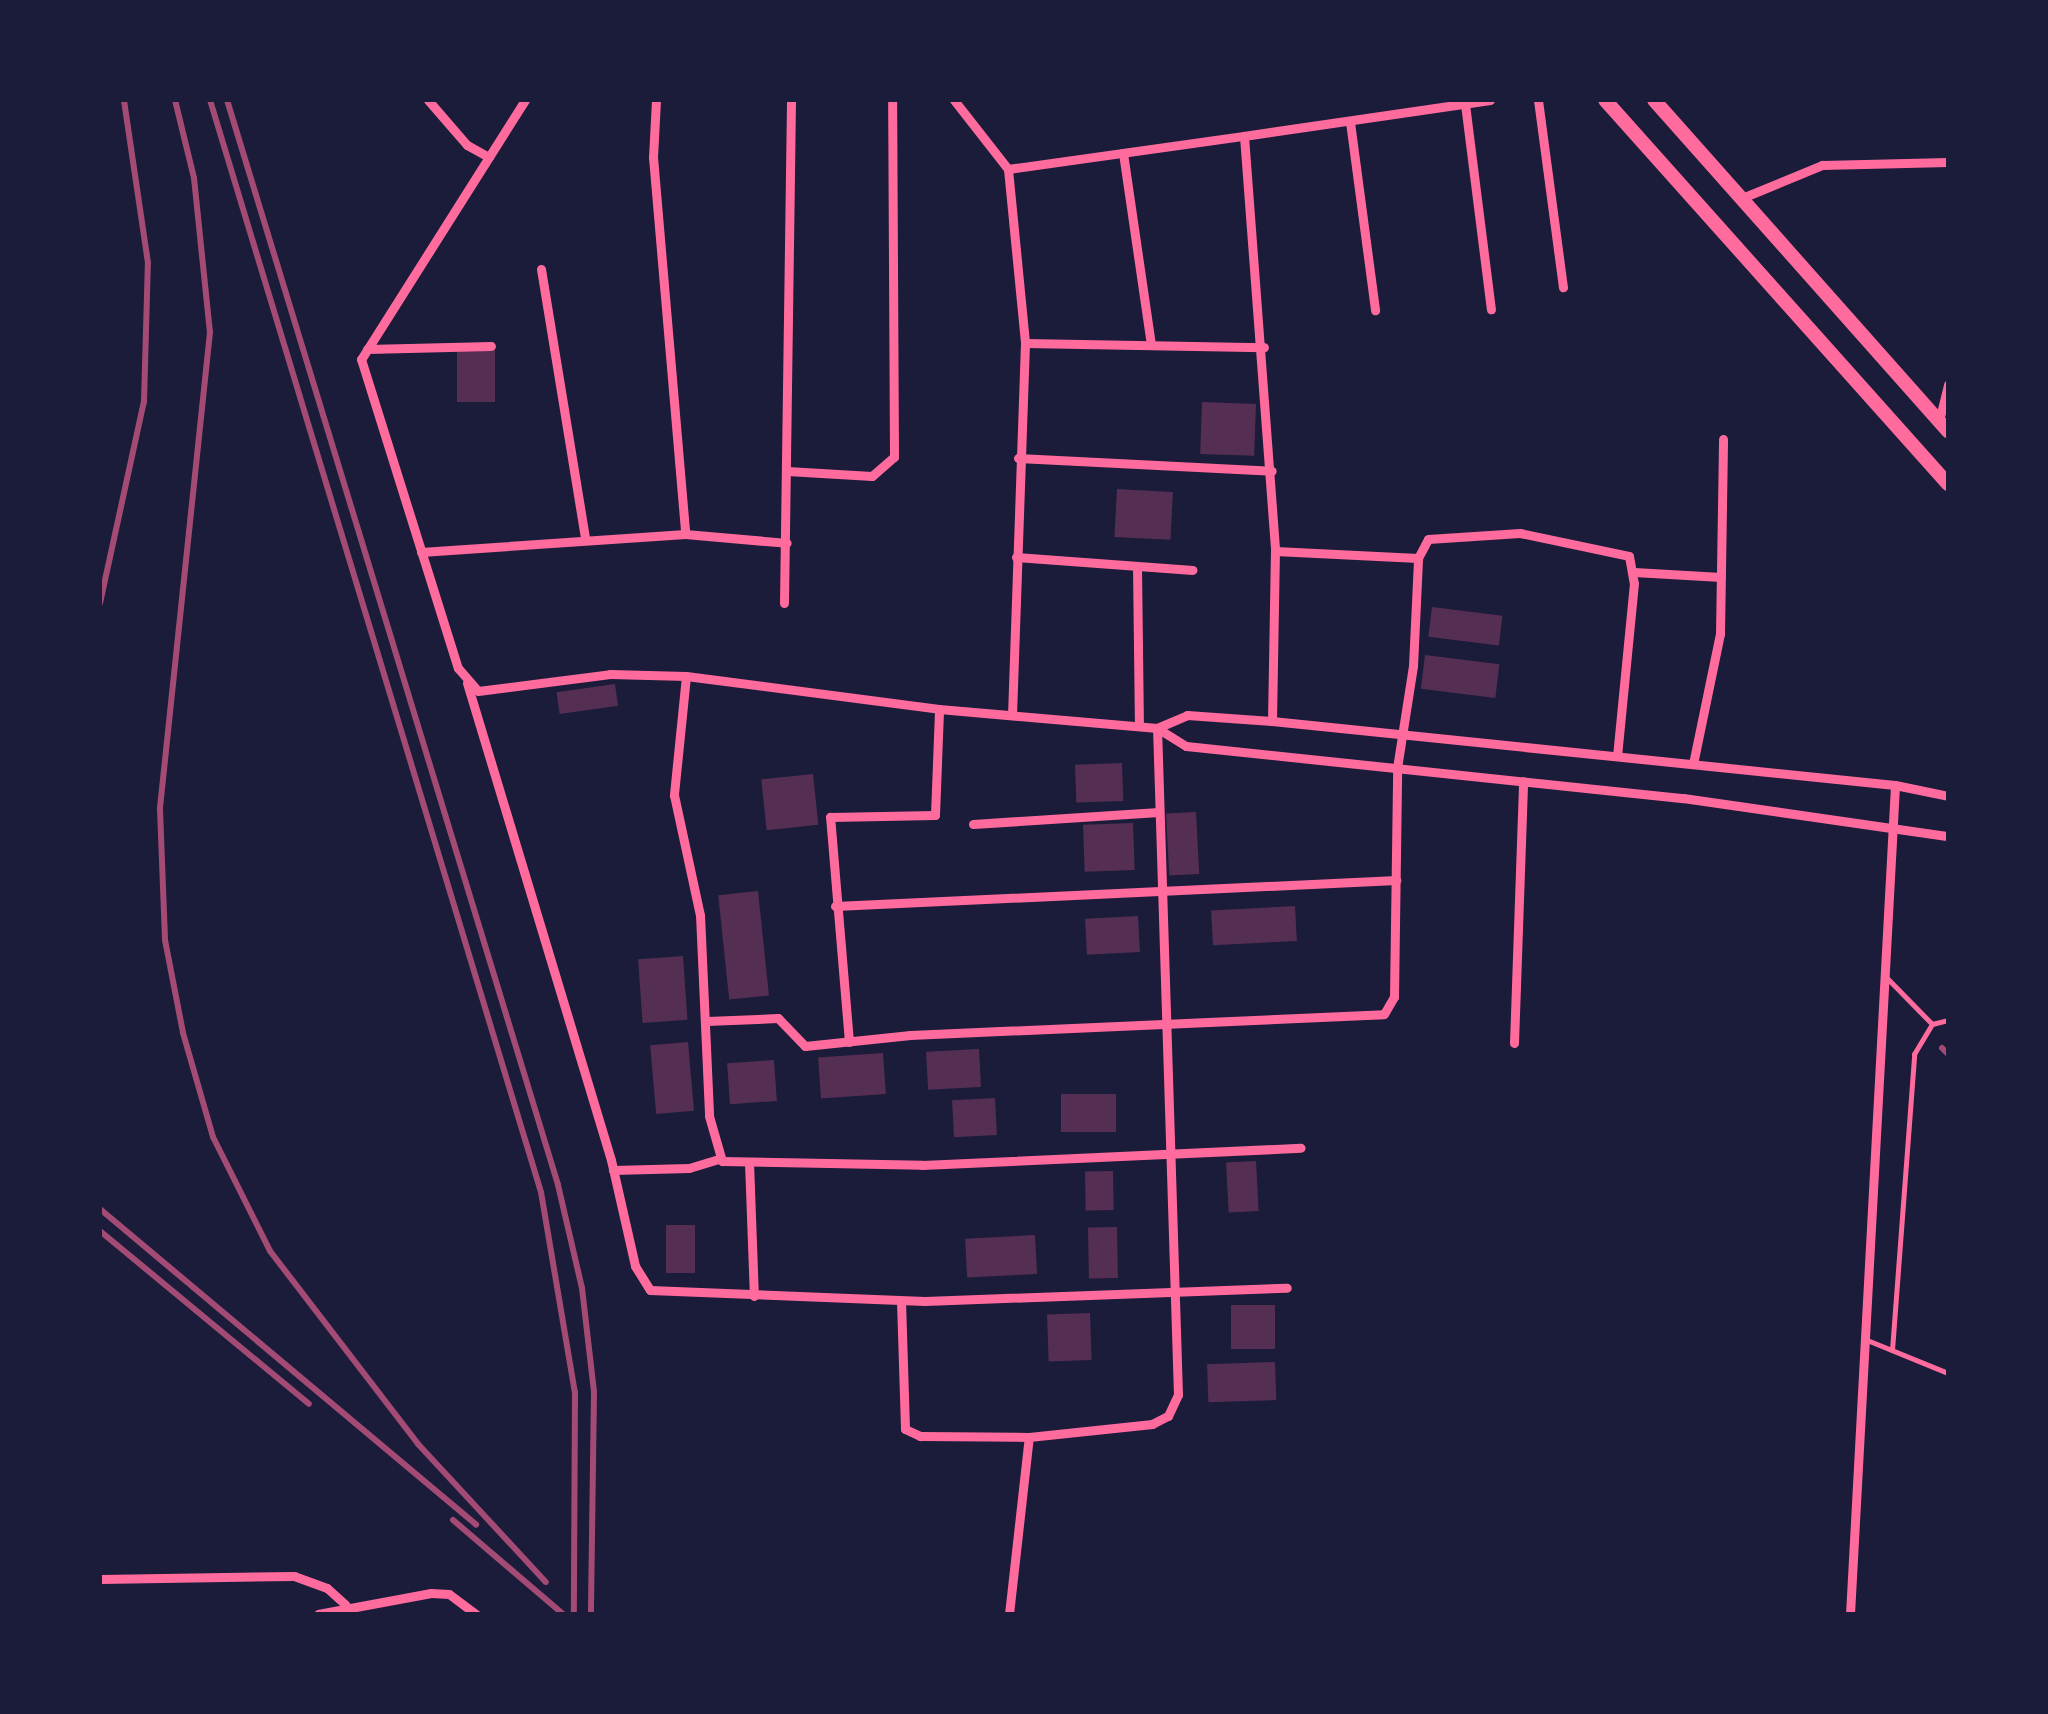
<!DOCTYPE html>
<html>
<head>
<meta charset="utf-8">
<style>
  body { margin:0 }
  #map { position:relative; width:2048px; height:1714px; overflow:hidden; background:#1b1b3a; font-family:Arial,sans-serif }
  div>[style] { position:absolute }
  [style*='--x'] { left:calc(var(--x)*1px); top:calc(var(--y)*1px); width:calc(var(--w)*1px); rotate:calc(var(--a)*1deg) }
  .building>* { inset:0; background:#542f53; transform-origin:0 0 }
  .service>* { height:5px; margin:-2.5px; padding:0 2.5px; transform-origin:2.5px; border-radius:2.5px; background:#ff6b9d }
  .minor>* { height:9px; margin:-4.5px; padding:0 4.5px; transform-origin:4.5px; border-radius:4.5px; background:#ff6b9d }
  .primary>* { height:14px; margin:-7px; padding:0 7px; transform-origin:7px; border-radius:7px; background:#ff6b9d }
  .rail>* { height:6px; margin:-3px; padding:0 3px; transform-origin:3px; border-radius:3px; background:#a44b75 }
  span { translate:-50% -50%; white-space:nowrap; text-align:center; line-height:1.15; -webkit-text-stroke:8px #1b1b3a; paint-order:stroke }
  .frame { position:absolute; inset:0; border:102px solid #1b1b3a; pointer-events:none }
</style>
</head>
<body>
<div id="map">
  <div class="building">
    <div style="left:457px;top:350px;width:38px;height:52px"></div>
    <div style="left:1202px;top:402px;width:54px;height:52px;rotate:2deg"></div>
    <div style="left:1117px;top:489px;width:56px;height:48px;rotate:3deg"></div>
    <div style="left:1432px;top:607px;width:71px;height:30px;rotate:7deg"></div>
    <div style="left:1425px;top:655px;width:75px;height:34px;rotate:7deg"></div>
    <div style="left:615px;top:684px;width:22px;height:59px;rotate:82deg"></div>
    <div style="left:1122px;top:763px;width:38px;height:47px;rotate:88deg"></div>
    <div style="left:813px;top:774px;width:51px;height:52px;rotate:84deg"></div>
    <div style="left:1196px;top:812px;width:62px;height:30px;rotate:87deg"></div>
    <div style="left:1133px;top:823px;width:47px;height:50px;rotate:88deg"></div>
    <div style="left:758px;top:891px;width:105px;height:40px;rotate:84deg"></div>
    <div style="left:1295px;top:906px;width:35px;height:84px;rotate:87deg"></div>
    <div style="left:1138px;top:916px;width:36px;height:53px;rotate:87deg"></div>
    <div style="left:683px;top:956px;width:64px;height:45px;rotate:86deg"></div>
    <div style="left:688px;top:1042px;width:69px;height:38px;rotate:85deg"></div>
    <div style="left:979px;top:1049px;width:38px;height:53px;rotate:87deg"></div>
    <div style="left:883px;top:1053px;width:41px;height:65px;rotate:86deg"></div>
    <div style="left:774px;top:1060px;width:41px;height:47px;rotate:86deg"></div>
    <div style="left:1061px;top:1094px;width:55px;height:38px"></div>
    <div style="left:995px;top:1098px;width:37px;height:43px;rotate:87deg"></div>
    <div style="left:1256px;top:1161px;width:50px;height:30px;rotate:87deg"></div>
    <div style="left:1113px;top:1171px;width:39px;height:28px;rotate:89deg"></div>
    <div style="left:666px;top:1225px;width:29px;height:48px"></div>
    <div style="left:1117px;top:1227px;width:51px;height:29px;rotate:89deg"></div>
    <div style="left:1035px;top:1235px;width:39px;height:70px;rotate:87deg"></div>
    <div style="left:1275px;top:1305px;width:44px;height:44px;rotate:90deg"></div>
    <div style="left:1090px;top:1313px;width:47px;height:43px;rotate:88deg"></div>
    <div style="left:1275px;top:1362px;width:38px;height:68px;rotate:88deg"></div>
  </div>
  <div class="service">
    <div style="--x:1885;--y:976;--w:67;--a:45.6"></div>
    <div style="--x:1867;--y:1340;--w:87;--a:22.2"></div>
    <div style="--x:1892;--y:1350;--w:297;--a:-85.7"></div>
    <div style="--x:1914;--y:1054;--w:35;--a:-59"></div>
    <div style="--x:1932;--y:1024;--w:16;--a:-14"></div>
  </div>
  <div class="minor">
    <div style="--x:428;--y:100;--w:60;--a:49.1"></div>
    <div style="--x:467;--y:145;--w:25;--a:29"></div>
    <div style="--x:525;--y:100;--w:307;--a:122.3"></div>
    <div style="--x:361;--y:359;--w:324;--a:72.6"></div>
    <div style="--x:458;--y:668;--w:30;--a:49"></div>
    <div style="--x:478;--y:691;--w:133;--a:-7.3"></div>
    <div style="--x:610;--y:674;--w:76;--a:1.5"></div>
    <div style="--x:686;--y:676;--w:255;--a:7.4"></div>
    <div style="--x:939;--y:709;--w:219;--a:5"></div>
    <div style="--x:1157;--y:728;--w:33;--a:-23"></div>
    <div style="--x:1187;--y:715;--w:85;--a:4"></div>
    <div style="--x:1272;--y:721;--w:626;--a:5.87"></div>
    <div style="--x:1895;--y:785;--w:54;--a:11.7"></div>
    <div style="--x:656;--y:100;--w:57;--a:93"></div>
    <div style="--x:653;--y:157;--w:378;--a:85.1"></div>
    <div style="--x:954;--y:100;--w:88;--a:52"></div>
    <div style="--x:1008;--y:169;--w:238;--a:-8"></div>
    <div style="--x:1490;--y:100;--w:249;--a:171.7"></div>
    <div style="--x:1244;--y:136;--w:416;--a:85.7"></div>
    <div style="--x:1275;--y:551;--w:143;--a:2.8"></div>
    <div style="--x:1418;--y:558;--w:21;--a:-62"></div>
    <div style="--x:1428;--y:539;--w:92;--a:-3.7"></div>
    <div style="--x:1520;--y:533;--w:111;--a:11.9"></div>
    <div style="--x:1629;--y:556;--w:27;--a:80"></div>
    <div style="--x:1634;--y:583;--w:173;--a:95.6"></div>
    <div style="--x:1538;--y:100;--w:189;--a:82.4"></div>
    <div style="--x:1465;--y:104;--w:207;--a:82.8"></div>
    <div style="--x:1350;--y:122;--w:190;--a:82.4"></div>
    <div style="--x:1123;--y:153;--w:194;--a:81.7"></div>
    <div style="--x:1008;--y:169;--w:175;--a:84.4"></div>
    <div style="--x:1025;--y:343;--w:372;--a:92"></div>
    <div style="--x:1742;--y:198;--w:87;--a:-22.4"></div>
    <div style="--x:1822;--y:165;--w:126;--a:-1.4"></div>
    <div style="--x:541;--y:269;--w:273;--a:80.7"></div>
    <div style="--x:1025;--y:343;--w:239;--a:1"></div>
    <div style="--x:367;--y:349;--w:124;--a:-1.4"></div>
    <div style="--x:1939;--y:421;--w:38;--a:-76"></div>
    <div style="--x:1018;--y:458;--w:254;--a:2.9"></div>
    <div style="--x:787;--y:471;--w:85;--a:3.4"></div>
    <div style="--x:872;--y:476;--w:29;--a:-41"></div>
    <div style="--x:894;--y:457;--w:357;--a:-90.3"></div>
    <div style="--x:421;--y:552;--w:265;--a:-3.9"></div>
    <div style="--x:685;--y:534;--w:102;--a:5"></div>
    <div style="--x:1016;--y:557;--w:177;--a:4.2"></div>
    <div style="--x:1137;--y:566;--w:160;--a:89.3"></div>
    <div style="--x:1634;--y:572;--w:87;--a:3.3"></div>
    <div style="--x:784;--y:603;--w:503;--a:-89.2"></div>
    <div style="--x:686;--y:676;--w:120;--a:95.8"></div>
    <div style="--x:674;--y:795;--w:123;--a:77.8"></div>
    <div style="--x:700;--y:915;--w:201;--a:87.4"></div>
    <div style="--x:709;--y:1116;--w:47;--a:73.9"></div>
    <div style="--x:722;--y:1161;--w:200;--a:1.1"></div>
    <div style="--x:922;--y:1165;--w:379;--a:-2.6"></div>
    <div style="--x:467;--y:683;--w:498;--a:73.2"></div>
    <div style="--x:611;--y:1160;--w:109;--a:77.2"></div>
    <div style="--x:635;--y:1266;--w:28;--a:58"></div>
    <div style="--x:650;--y:1290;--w:275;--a:2.3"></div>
    <div style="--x:925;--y:1301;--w:362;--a:-2.1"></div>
    <div style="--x:1272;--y:721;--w:170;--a:-89"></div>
    <div style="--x:1157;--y:728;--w:34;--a:32"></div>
    <div style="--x:1186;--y:746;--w:500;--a:6"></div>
    <div style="--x:1683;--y:798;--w:268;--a:8.2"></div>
    <div style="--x:1693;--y:764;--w:133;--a:-78.3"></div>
    <div style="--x:1720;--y:634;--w:195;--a:-89.1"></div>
    <div style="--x:973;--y:824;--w:186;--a:-3.7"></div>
    <div style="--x:835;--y:906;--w:562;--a:-2.65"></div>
    <div style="--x:707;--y:1021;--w:71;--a:-2.4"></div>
    <div style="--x:778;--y:1018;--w:39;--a:46"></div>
    <div style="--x:805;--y:1046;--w:106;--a:-6"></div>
    <div style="--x:910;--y:1035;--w:474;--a:-2.5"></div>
    <div style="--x:1384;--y:1014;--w:20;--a:-60"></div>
    <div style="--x:1394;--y:997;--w:229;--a:-89.2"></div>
    <div style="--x:1397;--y:768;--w:103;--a:-81.1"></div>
    <div style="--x:1413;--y:666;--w:108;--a:-87.3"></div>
    <div style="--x:849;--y:1042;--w:226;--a:-94.8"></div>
    <div style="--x:830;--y:817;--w:105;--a:-1.1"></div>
    <div style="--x:935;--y:815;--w:106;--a:-87.8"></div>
    <div style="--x:1514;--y:1043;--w:262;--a:-88"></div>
    <div style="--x:749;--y:1162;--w:134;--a:87.9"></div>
    <div style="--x:613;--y:1170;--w:76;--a:-1.5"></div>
    <div style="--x:689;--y:1168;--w:31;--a:-17"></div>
    <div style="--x:901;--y:1301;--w:128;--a:88.2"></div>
    <div style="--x:905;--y:1429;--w:17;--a:25"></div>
    <div style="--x:920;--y:1436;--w:109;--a:0.5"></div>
    <div style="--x:100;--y:1579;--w:194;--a:-0.9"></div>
    <div style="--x:294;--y:1576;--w:35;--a:20"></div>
    <div style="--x:327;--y:1588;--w:25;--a:42"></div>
    <div style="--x:318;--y:1614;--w:115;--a:-10.5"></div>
    <div style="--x:431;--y:1593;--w:18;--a:3"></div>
    <div style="--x:449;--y:1594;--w:34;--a:37"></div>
    <div style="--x:1009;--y:1614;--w:178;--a:-83.6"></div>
    <div style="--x:1029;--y:1437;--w:124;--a:-6"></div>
    <div style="--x:1152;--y:1424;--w:18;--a:-27"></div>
    <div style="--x:1168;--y:1416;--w:23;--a:-65"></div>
    <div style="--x:1178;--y:1395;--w:667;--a:-91.8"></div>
    <div style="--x:1850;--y:1614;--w:830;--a:-86.89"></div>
  </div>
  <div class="primary">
    <div style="--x:1605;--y:100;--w:515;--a:48.23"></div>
    <div style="--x:1654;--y:100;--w:443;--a:48.4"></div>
  </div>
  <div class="rail">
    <div style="--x:175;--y:100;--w:80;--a:76.3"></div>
    <div style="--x:194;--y:178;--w:155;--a:84.1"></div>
    <div style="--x:210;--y:332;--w:480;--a:96"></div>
    <div style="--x:160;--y:809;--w:131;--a:87.8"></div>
    <div style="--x:165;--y:940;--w:95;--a:79"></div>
    <div style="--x:183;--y:1033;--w:108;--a:73.9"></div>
    <div style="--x:213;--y:1137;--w:127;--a:63.4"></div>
    <div style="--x:270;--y:1251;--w:243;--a:52.5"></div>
    <div style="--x:418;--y:1444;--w:188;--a:47.2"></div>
    <div style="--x:210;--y:100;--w:1141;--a:73.14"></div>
    <div style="--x:541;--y:1192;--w:203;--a:80.4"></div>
    <div style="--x:575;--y:1392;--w:222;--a:90.3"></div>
    <div style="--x:227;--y:100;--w:1134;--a:73.03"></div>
    <div style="--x:558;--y:1185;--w:106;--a:76.9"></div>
    <div style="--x:582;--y:1288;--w:105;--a:83.4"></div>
    <div style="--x:594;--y:1392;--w:222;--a:90.8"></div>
    <div style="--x:100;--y:603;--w:206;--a:-77.7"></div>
    <div style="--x:144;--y:402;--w:139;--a:-88.4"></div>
    <div style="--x:148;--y:263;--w:165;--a:-98.4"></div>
    <div style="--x:1942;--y:1048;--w:8;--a:45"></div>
    <div style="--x:100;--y:1209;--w:491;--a:40"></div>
    <div style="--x:100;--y:1231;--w:271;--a:39.6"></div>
    <div style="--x:453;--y:1520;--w:145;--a:40.5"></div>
  </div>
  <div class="frame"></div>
</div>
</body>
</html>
